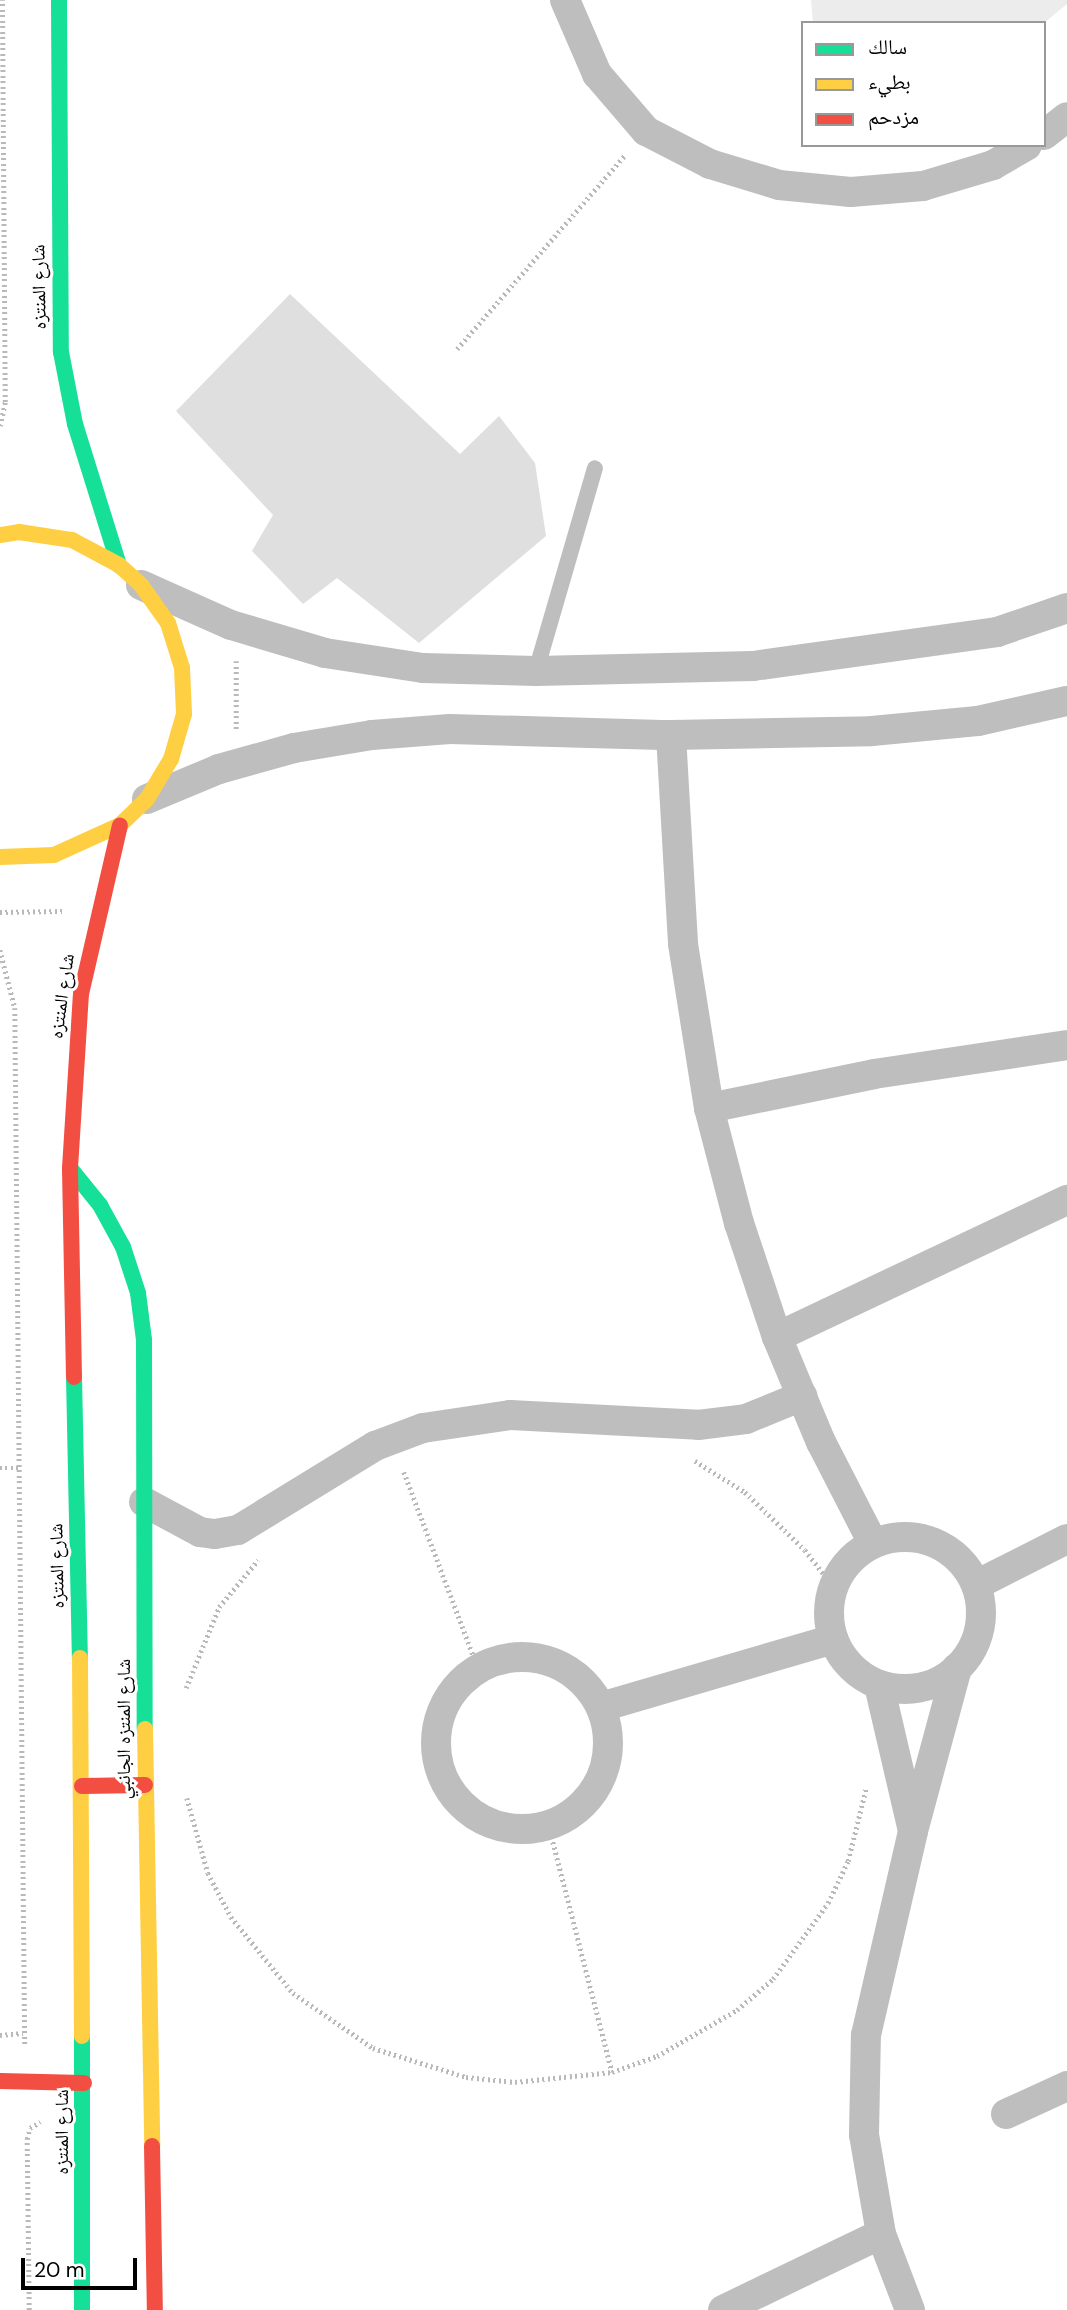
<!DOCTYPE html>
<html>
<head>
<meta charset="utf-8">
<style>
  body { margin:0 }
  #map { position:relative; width:1067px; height:2310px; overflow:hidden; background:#fff; font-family:"DM Sans","Noto Naskh Arabic",sans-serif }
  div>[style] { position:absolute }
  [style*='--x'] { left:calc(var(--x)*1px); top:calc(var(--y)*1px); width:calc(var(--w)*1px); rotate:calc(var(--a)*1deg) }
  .green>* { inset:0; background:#ececec }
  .building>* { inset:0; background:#dfdfdf }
  .path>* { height:4.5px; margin-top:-2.25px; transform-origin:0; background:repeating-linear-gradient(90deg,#b9b9b9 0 2px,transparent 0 5.5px) }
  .lane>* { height:16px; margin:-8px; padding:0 8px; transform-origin:8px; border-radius:8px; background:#bebebe }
  .street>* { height:30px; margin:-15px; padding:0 15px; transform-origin:15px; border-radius:15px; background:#bebebe }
  .street>.ring { margin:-15px; padding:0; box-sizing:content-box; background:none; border:30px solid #bebebe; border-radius:50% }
  .fast>* { height:16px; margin:-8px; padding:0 8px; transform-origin:8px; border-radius:8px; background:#16e098 }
  .slow>* { height:16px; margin:-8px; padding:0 8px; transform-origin:8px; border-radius:8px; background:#ffcf43 }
  .jam>* { height:16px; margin:-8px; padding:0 8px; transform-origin:8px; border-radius:8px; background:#f24e42 }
  span { translate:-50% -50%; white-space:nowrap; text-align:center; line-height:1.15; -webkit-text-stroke:6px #fff; paint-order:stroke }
  .street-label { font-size:19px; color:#000 }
  .legend { position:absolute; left:801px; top:21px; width:245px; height:126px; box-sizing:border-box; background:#fff; border:2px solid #999; margin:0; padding:9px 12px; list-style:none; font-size:21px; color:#000 }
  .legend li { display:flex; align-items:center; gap:14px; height:35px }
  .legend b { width:35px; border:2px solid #999 }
  .scale { position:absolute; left:21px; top:2258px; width:116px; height:32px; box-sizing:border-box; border:4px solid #000; border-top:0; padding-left:9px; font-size:21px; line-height:24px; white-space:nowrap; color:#000; -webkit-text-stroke:5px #fff; paint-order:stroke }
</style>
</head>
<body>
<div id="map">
  <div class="green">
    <div style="clip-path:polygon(811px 0,1067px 0,1067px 4px,1044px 23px,813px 23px)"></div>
  </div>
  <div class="building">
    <div style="clip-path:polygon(290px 294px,460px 454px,499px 416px,535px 463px,546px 536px,419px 643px,337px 578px,303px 604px,252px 551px,273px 515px,176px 411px)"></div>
  </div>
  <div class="path">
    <div style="--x:457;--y:349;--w:257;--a:-49.1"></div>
    <div style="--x:0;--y:426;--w:25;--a:-78"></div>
    <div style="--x:5;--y:402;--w:402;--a:-90.4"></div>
    <div style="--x:236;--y:729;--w:68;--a:-90"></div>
    <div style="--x:0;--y:912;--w:62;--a:-0.9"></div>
    <div style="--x:0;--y:950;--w:60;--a:75.5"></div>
    <div style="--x:15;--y:1008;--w:1036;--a:89.45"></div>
    <div style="--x:695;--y:1461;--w:59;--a:31.8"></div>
    <div style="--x:745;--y:1492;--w:83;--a:44"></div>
    <div style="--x:805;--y:1550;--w:46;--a:52.1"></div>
    <div style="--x:0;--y:1468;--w:19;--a:0"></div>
    <div style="--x:404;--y:1472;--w:210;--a:69.3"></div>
    <div style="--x:186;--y:1688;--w:87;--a:-67.8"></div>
    <div style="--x:219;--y:1607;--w:61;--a:-50.3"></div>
    <div style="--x:187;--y:1798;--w:78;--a:74.4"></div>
    <div style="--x:208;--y:1873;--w:50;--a:62.4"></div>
    <div style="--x:231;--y:1917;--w:98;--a:50.8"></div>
    <div style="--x:293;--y:1993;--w:97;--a:34.5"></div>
    <div style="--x:373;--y:2048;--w:97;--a:17.3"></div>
    <div style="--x:466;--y:2077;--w:49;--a:5.8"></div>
    <div style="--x:515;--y:2082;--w:98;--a:-5.9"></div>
    <div style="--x:612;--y:2072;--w:48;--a:-19.6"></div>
    <div style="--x:657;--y:2056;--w:92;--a:-29.9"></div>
    <div style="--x:737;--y:2010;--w:48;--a:-40.7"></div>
    <div style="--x:773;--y:1979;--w:94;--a:-54.1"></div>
    <div style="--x:828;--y:1903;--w:47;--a:-64.5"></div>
    <div style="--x:848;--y:1861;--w:75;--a:-76.1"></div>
    <div style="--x:549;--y:1826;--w:254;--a:75.6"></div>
    <div style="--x:0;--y:2035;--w:23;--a:-5"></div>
    <div style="--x:29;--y:2310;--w:171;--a:-90.7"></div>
    <div style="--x:27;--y:2139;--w:11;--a:-75"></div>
    <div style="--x:30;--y:2128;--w:12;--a:-31"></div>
  </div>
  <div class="lane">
    <div style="--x:536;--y:671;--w:211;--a:-73.8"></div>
  </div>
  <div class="street">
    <div style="--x:565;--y:0;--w:81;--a:66.6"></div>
    <div style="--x:597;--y:74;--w:75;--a:49.3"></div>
    <div style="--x:646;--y:131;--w:72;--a:27.3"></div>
    <div style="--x:710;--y:164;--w:72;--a:16.9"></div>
    <div style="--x:779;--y:185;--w:72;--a:5.6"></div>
    <div style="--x:851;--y:192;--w:72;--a:-4.8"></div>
    <div style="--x:923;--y:186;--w:73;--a:-16.7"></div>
    <div style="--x:993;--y:165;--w:39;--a:-30"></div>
    <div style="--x:1044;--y:135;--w:29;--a:-38"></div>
    <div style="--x:141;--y:585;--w:98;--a:24"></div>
    <div style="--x:231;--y:625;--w:98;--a:16.6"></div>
    <div style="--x:325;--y:653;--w:99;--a:8.7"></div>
    <div style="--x:423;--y:668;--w:113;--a:1.5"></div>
    <div style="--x:536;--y:671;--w:217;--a:-1.3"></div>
    <div style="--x:753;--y:666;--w:246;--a:-7.9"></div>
    <div style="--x:997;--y:632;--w:74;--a:-18.9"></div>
    <div style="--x:671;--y:735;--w:209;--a:86.7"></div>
    <div style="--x:683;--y:944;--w:166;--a:81"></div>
    <div style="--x:709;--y:1108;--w:119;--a:75.4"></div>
    <div style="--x:739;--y:1223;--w:120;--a:71.6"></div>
    <div style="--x:777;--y:1337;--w:114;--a:67.3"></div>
    <div style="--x:821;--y:1442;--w:114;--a:62.8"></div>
    <div style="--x:147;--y:799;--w:78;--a:-22.6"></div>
    <div style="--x:219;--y:769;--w:78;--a:-15.6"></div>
    <div style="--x:294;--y:748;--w:79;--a:-9.5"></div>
    <div style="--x:372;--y:735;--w:78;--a:-4.4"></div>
    <div style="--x:450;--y:729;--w:221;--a:1.6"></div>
    <div style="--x:671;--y:735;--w:201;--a:-1.1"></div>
    <div style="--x:872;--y:731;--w:106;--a:-5.4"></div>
    <div style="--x:978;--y:721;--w:91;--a:-12.7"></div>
    <div style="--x:709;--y:1108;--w:168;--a:-11.6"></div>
    <div style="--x:874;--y:1074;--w:195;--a:-8.5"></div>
    <div style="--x:777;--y:1337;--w:321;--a:-25.3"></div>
    <div style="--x:144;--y:1502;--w:64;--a:28.2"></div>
    <div style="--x:200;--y:1532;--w:15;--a:8"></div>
    <div style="--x:215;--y:1534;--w:23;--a:-10"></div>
    <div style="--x:238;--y:1530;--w:161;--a:-31.5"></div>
    <div style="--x:375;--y:1446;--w:51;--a:-20.6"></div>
    <div style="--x:423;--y:1428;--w:88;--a:-8.5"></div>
    <div style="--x:510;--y:1415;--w:188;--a:3"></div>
    <div style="--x:698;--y:1425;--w:48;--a:-7.1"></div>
    <div style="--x:746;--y:1419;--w:61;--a:-22.3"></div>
    <div class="ring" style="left:829px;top:1537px;width:122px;height:122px"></div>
    <div style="--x:976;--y:1585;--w:102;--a:-26.8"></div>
    <div class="ring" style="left:436px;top:1657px;width:142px;height:142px"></div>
    <div style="--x:879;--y:1685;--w:146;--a:76.9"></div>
    <div style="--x:601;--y:1707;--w:242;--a:-16.3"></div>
    <div style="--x:1006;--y:2114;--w:67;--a:-24.7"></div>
    <div style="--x:723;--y:2310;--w:175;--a:-25.7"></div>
    <div style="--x:910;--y:2310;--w:81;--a:-110.9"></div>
    <div style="--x:881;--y:2234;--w:100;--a:-99.7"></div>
    <div style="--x:864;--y:2135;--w:100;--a:-88.9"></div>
    <div style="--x:866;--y:2035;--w:209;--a:-77"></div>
    <div style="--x:913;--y:1831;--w:169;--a:-74.9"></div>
  </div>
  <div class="fast">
    <div style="--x:59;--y:0;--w:352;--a:89.7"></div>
    <div style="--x:61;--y:352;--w:73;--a:79"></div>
    <div style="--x:75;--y:424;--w:148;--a:72.7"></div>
    <div style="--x:70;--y:1168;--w:48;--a:51"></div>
    <div style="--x:100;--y:1205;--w:48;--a:61.3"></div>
    <div style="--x:123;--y:1247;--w:48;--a:71.9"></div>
    <div style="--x:138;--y:1293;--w:47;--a:82.7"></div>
    <div style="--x:144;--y:1340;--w:389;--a:89.9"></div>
    <div style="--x:74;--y:1377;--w:281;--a:88.8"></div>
    <div style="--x:82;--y:2036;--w:274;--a:90"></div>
  </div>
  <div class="slow">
    <div style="--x:0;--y:535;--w:19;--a:-9"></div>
    <div style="--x:19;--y:532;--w:54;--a:8.6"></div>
    <div style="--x:72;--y:540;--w:53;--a:28"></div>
    <div style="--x:119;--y:565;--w:30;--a:42"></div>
    <div style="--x:141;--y:585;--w:47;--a:54.6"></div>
    <div style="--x:168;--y:623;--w:47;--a:72.7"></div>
    <div style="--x:182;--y:668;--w:46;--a:87.5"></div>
    <div style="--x:184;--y:714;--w:47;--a:106.1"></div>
    <div style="--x:171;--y:759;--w:47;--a:121"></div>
    <div style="--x:147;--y:799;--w:37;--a:136"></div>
    <div style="--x:120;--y:825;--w:72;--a:155.6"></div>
    <div style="--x:54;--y:855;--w:54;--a:177.9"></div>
    <div style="--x:80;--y:1658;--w:378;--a:89.7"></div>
    <div style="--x:145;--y:1729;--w:417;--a:89"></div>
  </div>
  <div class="jam">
    <div style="--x:74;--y:1377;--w:209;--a:-91.1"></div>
    <div style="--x:70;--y:1168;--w:174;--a:-86.4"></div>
    <div style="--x:81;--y:994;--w:173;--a:-77"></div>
    <div style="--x:82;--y:1786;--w:63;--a:-0.9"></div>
    <div style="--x:0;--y:2081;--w:84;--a:1.4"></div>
    <div style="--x:152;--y:2146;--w:164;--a:89"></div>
  </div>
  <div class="street-label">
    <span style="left:39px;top:287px;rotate:-91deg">شارع المنتزه</span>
    <span style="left:62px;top:996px;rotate:-82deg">شارع المنتزه</span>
    <span style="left:57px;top:1566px;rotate:-91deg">شارع المنتزه</span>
    <span style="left:124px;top:1729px;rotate:-90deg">شارع المنتزه الجانبي</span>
    <span style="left:62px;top:2132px;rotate:-90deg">شارع المنتزه</span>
  </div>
  <ul class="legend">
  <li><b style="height:9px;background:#16e098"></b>سالك</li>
  <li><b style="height:9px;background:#ffcf43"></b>بطيء</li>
  <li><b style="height:9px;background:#f24e42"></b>مزدحم</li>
  </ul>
  <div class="scale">20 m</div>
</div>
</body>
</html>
